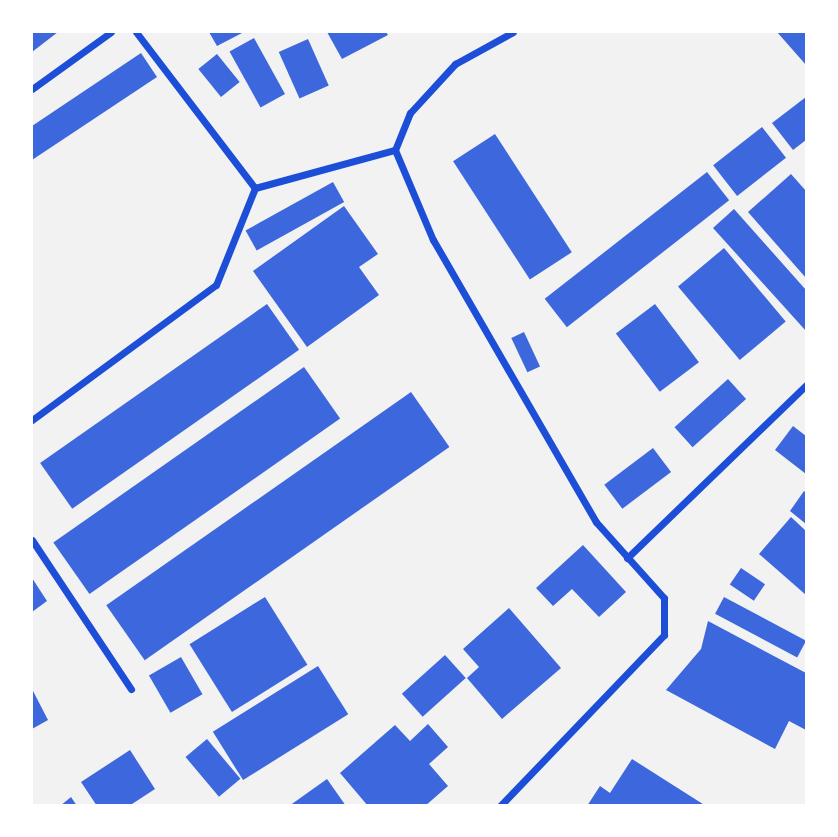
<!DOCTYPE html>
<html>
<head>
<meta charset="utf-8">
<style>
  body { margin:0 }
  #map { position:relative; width:838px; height:837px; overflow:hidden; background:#f2f2f2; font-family:"Public Sans",sans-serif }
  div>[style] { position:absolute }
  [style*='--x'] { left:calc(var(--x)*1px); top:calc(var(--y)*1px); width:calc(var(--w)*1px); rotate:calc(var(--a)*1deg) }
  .building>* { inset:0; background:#3d67dc; transform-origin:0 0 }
  .minor>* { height:7px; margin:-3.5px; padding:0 3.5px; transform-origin:3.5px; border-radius:3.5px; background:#1d4ed8 }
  span { translate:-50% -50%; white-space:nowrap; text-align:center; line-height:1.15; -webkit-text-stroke:5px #fff; paint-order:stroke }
  .frame { position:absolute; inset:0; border:33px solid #fff; pointer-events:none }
</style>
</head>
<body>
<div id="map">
  <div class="building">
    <div style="clip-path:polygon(32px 32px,58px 32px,32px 52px)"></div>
    <div style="clip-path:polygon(209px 32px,244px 32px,217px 46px)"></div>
    <div style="clip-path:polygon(327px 32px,386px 32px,388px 35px,342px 59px)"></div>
    <div style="clip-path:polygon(777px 32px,806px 32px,806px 65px)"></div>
    <div style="left:254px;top:38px;width:64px;height:28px;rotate:61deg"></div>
    <div style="left:308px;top:39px;width:51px;height:32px;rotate:66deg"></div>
    <div style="clip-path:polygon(141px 53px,157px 77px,32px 160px,32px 126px)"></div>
    <div style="left:217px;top:54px;width:36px;height:24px;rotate:51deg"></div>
    <div style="clip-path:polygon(806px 97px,806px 140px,793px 150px,772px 123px)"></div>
    <div style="left:762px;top:127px;width:39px;height:62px;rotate:52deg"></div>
    <div style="left:495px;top:134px;width:141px;height:50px;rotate:57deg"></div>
    <div style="left:707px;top:172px;width:36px;height:206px;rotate:52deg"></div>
    <div style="clip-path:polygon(791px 174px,806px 191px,806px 278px,748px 212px)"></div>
    <div style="left:333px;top:182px;width:23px;height:100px;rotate:61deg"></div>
    <div style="clip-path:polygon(344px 206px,378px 254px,359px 267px,379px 295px,307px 347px,253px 271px)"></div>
    <div style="clip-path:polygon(734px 209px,806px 290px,806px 331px,713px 228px)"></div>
    <div style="left:724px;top:248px;width:96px;height:60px;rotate:50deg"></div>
    <div style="left:267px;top:304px;width:56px;height:277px;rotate:55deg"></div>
    <div style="left:655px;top:304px;width:73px;height:49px;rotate:53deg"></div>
    <div style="left:524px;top:332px;width:38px;height:14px;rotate:65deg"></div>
    <div style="left:304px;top:367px;width:63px;height:306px;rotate:55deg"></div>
    <div style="left:728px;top:379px;width:27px;height:72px;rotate:48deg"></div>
    <div style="left:411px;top:392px;width:67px;height:372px;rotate:55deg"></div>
    <div style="clip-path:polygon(793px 426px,806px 436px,806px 474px,775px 450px)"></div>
    <div style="left:653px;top:448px;width:30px;height:61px;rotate:53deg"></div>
    <div style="clip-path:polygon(804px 491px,806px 493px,806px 524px,790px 511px)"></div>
    <div style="clip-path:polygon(791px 517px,806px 531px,806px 595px,759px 554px)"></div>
    <div style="clip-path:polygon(583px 545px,626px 592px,599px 617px,572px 589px,553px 606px,536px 588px)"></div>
    <div style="left:741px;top:568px;width:29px;height:20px;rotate:34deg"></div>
    <div style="clip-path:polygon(32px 578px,47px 601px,32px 612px)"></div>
    <div style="left:265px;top:597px;width:80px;height:89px;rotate:58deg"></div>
    <div style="left:724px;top:597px;width:93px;height:19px;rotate:28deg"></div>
    <div style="clip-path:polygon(509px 608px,561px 668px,502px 719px,467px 678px,479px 667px,463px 649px)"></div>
    <div style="clip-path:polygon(708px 621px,806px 673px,806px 730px,789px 721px,775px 749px,666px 690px,701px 649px)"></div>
    <div style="left:445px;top:655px;width:31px;height:58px;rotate:48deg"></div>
    <div style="left:181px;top:657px;width:43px;height:37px;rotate:60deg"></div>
    <div style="left:318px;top:666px;width:57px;height:124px;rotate:58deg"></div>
    <div style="clip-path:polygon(32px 689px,48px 720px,32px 729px)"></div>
    <div style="clip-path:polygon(428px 724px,448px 747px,429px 764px,448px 786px,425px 806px,368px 806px,340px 773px,395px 725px,410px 741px)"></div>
    <div style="left:207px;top:739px;width:52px;height:28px;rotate:50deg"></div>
    <div style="clip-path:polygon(130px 750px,155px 789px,129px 806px,97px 806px,81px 782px)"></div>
    <div style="clip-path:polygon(632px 759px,706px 806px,587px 806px,600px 786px,610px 793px)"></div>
    <div style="clip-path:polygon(327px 779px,346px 806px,289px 806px)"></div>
    <div style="clip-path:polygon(71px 797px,77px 806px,60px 806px)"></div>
  </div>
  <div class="minor">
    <div style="--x:136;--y:32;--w:196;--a:52.7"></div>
    <div style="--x:255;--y:188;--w:145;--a:-15.2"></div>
    <div style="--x:32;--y:89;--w:97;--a:-35.8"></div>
    <div style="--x:32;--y:420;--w:228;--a:-36.3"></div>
    <div style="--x:216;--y:285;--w:105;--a:-68.1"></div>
    <div style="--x:32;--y:540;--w:179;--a:56.4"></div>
    <div style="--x:627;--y:558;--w:249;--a:-44"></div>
    <div style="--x:500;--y:806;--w:237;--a:-46.2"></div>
    <div style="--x:664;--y:635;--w:37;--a:-90"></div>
    <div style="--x:664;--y:598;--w:102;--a:-131.8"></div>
    <div style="--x:596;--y:522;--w:326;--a:-120"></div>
    <div style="--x:433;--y:240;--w:98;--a:-112.9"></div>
    <div style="--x:395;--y:150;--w:40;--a:-68"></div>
    <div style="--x:410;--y:113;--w:67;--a:-47.4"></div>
    <div style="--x:455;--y:64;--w:66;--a:-28.9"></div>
  </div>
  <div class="frame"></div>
</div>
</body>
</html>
